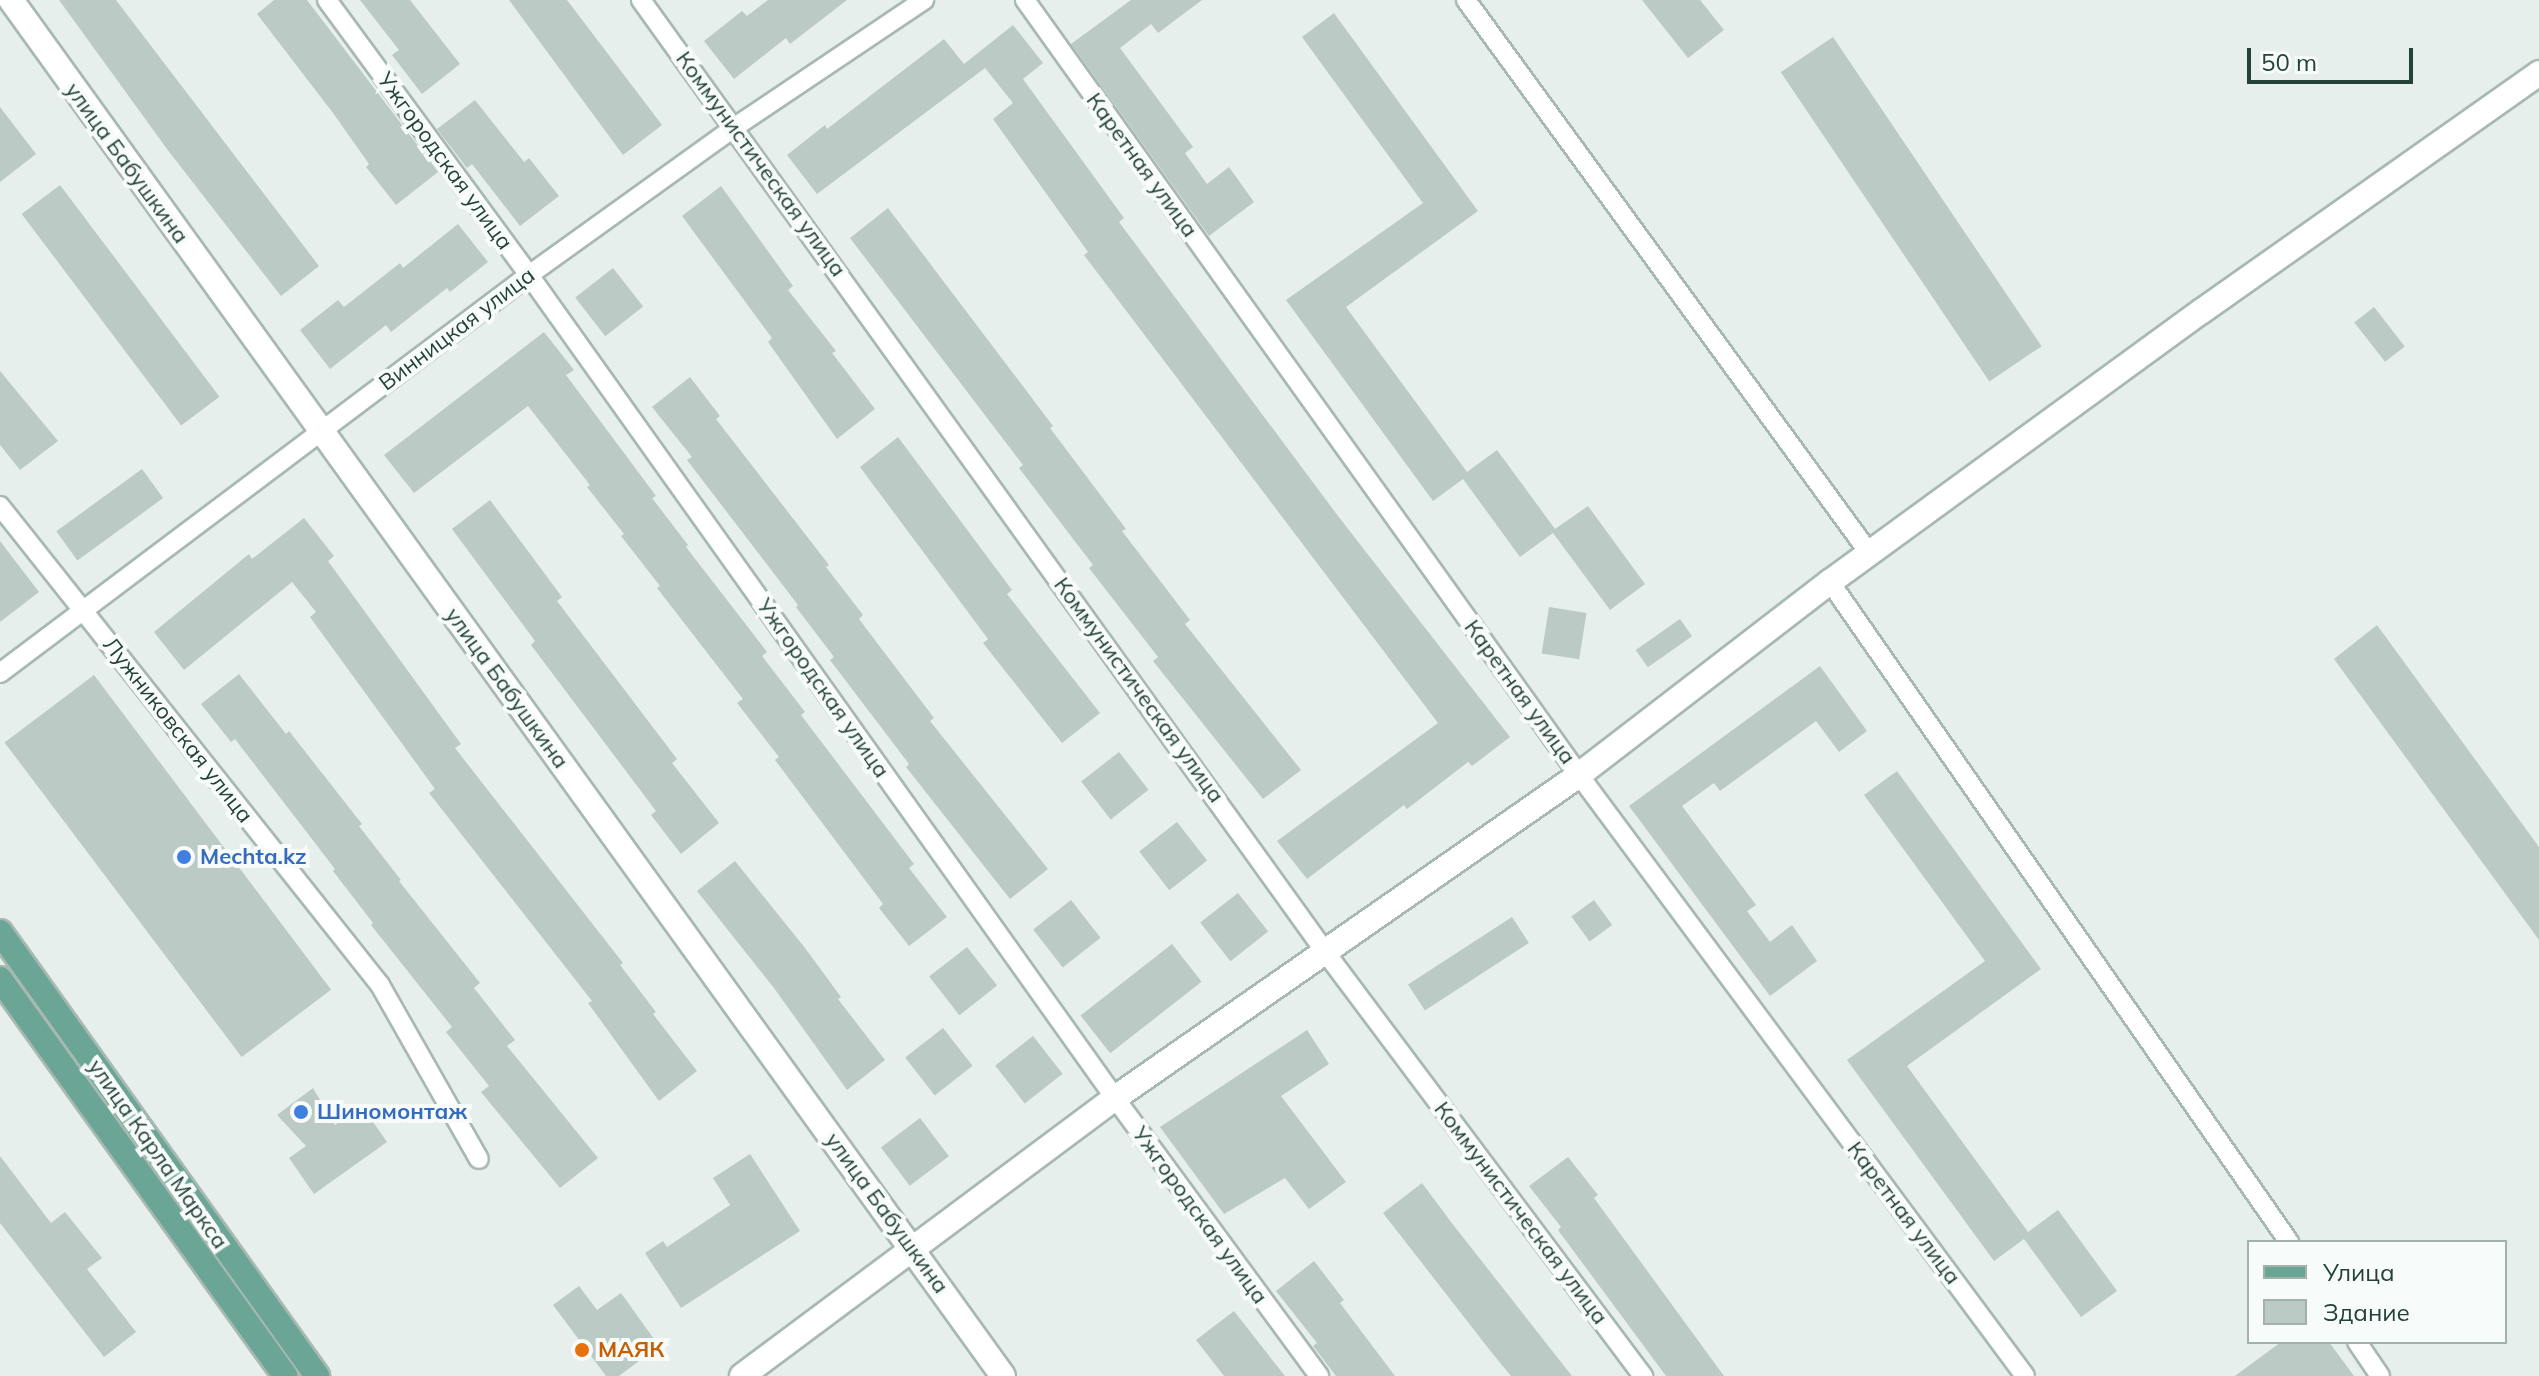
<!DOCTYPE html>
<html>
<head>
<meta charset="utf-8">
<style>
  body { margin:0 }
  #map { position:relative; width:2539px; height:1376px; overflow:hidden; background:#e6efeb; font-family:Mulish,sans-serif }
  div>[style] { position:absolute }
  [style*='--x'] { left:calc(var(--x)*1px); top:calc(var(--y)*1px); width:calc(var(--w)*1px); rotate:calc(var(--a)*1deg) }
  .building>* { inset:0; background:#bbcac4; transform-origin:0 0 }
  .roads { filter:drop-shadow(2px 0 #a8b8b2) drop-shadow(-2px 0 #a8b8b2) drop-shadow(0 2px #a8b8b2) drop-shadow(0 -2px #a8b8b2) }
  .minor>* { height:18px; margin:-9px; padding:0 9px; transform-origin:9px; border-radius:9px; background:#fff }
  .tertiary>* { height:24px; margin:-12px; padding:0 12px; transform-origin:12px; border-radius:12px; background:#fff }
  .secondary>* { height:24px; margin:-12px; padding:0 12px; transform-origin:12px; border-radius:12px; background:#fff }
  .primary>* { height:24px; margin:-12px; padding:0 12px; transform-origin:12px; border-radius:12px; background:#6aa596 }
  .dots>* { width:22px; height:22px; translate:-50% -50%; box-sizing:border-box; border:4px solid #f7fbf9; border-radius:50% }
  span { translate:-50% -50%; white-space:nowrap; text-align:center; line-height:1.15; -webkit-text-stroke:8px #f7fbf9; paint-order:stroke }
  .street-label { font-size:22px; color:#24423a }
  .shop-label { font-size:22px; color:#366cbe; font-weight:700 }
  .left { translate:0 -50%; text-align:left }
  .food-label { font-size:22px; color:#c56008; font-weight:700 }
  .legend { position:absolute; left:2247px; top:1240px; width:260px; height:104px; box-sizing:border-box; background:#f7fbf9; border:2px solid #a3b1ad; margin:0; padding:10px 14px; list-style:none; font-size:24px; color:#24423a }
  .legend li { display:flex; align-items:center; gap:16px; height:40px }
  .legend b { width:40px; border:2px solid #a3b1ad }
  .scale { position:absolute; left:2247px; top:48px; width:166px; height:36px; box-sizing:border-box; border:4px solid #24423a; border-top:0; padding-left:10px; font-size:24px; line-height:28px; white-space:nowrap; color:#24423a; -webkit-text-stroke:6px #f7fbf9; paint-order:stroke }
</style>
</head>
<body>
<div id="map">
  <div class="building">
    <div style="clip-path:polygon(59px 0,116px 0,319px 266px,281px 296px,167px 149px)"></div>
    <div style="clip-path:polygon(274px 0,307px 0,438px 172px,396px 205px,366px 167px,369px 164px,333px 113px,257px 14px)"></div>
    <div style="clip-path:polygon(360px 0,410px 0,460px 64px,422px 94px,392px 55px,399px 50px)"></div>
    <div style="clip-path:polygon(509px 0,567px 0,662px 125px,623px 155px)"></div>
    <div style="clip-path:polygon(768px 0,847px 0,790px 44px,786px 38px,734px 79px,704px 41px,742px 11px,747px 16px)"></div>
    <div style="clip-path:polygon(1131px 0,1202px 0,1158px 33px,1151px 24px,1120px 48px,1193px 147px,1185px 153px,1207px 184px,1229px 167px,1254px 202px,1209px 236px,1071px 44px)"></div>
    <div style="clip-path:polygon(1642px 0,1700px 0,1724px 30px,1688px 58px)"></div>
    <div style="clip-path:polygon(1334px 13px,1478px 211px,1346px 307px,1467px 472px,1497px 450px,1555px 529px,1588px 506px,1645px 584px,1610px 610px,1553px 533px,1520px 557px,1463px 479px,1433px 501px,1286px 300px,1423px 203px,1302px 37px)"></div>
    <div style="clip-path:polygon(1013px 25px,1043px 63px,1023px 79px,1124px 218px,1119px 222px,1338px 516px,1510px 737px,1472px 766px,1468px 762px,1407px 809px,1404px 805px,1307px 879px,1277px 841px,1438px 723px,1084px 255px,1088px 252px,993px 119px,1013px 103px,985px 68px,817px 194px,787px 155px,825px 125px,827px 129px,944px 39px,964px 64px)"></div>
    <div style="left:1833px;top:37px;width:373px;height:63px;rotate:56deg"></div>
    <div style="clip-path:polygon(475px 100px,524px 162px,529px 158px,559px 196px,520px 226px,472px 164px,467px 168px,437px 129px)"></div>
    <div style="clip-path:polygon(0 107px,36px 154px,0 182px)"></div>
    <div style="left:60px;top:185px;width:265px;height:48px;rotate:53deg"></div>
    <div style="clip-path:polygon(721px 186px,793px 286px,788px 290px,836px 351px,832px 353px,875px 409px,837px 439px,768px 342px,772px 338px,682px 216px)"></div>
    <div style="clip-path:polygon(888px 208px,1053px 426px,1050px 428px,1126px 529px,1122px 531px,1190px 620px,1185px 624px,1301px 770px,1263px 799px,1153px 661px,1158px 657px,1089px 568px,1093px 565px,1019px 468px,1023px 465px,850px 238px)"></div>
    <div style="clip-path:polygon(458px 224px,488px 262px,450px 292px,447px 288px,391px 332px,386px 325px,330px 369px,300px 330px,338px 300px,344px 307px,400px 263px,403px 268px)"></div>
    <div style="left:613px;top:268px;width:49px;height:48px;rotate:52deg"></div>
    <div style="left:2374px;top:307px;width:50px;height:25px;rotate:52deg"></div>
    <div style="clip-path:polygon(544px 332px,574px 370px,566px 375px,656px 496px,652px 498px,688px 545px,686px 547px,767px 652px,762px 656px,805px 712px,801px 715px,914px 864px,909px 868px,947px 917px,909px 946px,879px 908px,883px 904px,775px 760px,779px 757px,737px 703px,743px 699px,657px 588px,660px 586px,621px 536px,624px 534px,587px 487px,590px 485px,528px 406px,414px 493px,384px 455px)"></div>
    <div style="clip-path:polygon(0 371px,58px 441px,20px 470px,0 445px)"></div>
    <div style="clip-path:polygon(690px 377px,720px 416px,716px 419px,829px 565px,826px 567px,863px 615px,859px 619px,934px 718px,930px 721px,1048px 869px,1010px 899px,906px 767px,909px 764px,830px 660px,834px 657px,796px 607px,798px 605px,687px 460px,692px 457px,652px 407px)"></div>
    <div style="clip-path:polygon(898px 437px,1012px 590px,1007px 594px,1100px 713px,1062px 743px,983px 643px,988px 639px,860px 467px)"></div>
    <div style="left:142px;top:469px;width:36px;height:106px;rotate:54deg"></div>
    <div style="clip-path:polygon(490px 500px,562px 597px,557px 601px,677px 759px,672px 763px,719px 823px,681px 854px,651px 815px,656px 811px,531px 645px,535px 641px,452px 529px)"></div>
    <div style="clip-path:polygon(304px 518px,334px 556px,328px 561px,461px 744px,455px 748px,623px 963px,620px 965px,656px 1012px,653px 1014px,697px 1071px,659px 1101px,588px 1003px,592px 1001px,429px 793px,435px 789px,310px 617px,316px 612px,292px 582px,184px 670px,154px 632px,249px 554px,252px 559px)"></div>
    <div style="clip-path:polygon(0 541px,39px 592px,0 622px)"></div>
    <div style="left:1549px;top:607px;width:38px;height:47px;rotate:9deg"></div>
    <div style="left:1680px;top:619px;width:21px;height:54px;rotate:55deg"></div>
    <div style="clip-path:polygon(2377px 625px,2539px 847px,2539px 940px,2334px 659px)"></div>
    <div style="clip-path:polygon(1820px 666px,1867px 731px,1839px 752px,1816px 721px,1720px 791px,1714px 783px,1682px 806px,1756px 905px,1747px 911px,1770px 942px,1792px 925px,1817px 961px,1770px 996px,1629px 806px)"></div>
    <div style="clip-path:polygon(239px 674px,286px 734px,289px 731px,362px 824px,359px 826px,401px 880px,399px 881px,480px 983px,474px 988px,515px 1040px,507px 1046px,598px 1158px,560px 1188px,481px 1092px,489px 1086px,446px 1032px,452px 1027px,371px 925px,373px 923px,333px 871px,335px 869px,235px 739px,231px 742px,201px 704px)"></div>
    <div style="left:94px;top:675px;width:394px;height:112px;rotate:53deg"></div>
    <div style="left:1119px;top:752px;width:48px;height:48px;rotate:52deg"></div>
    <div style="clip-path:polygon(1897px 771px,2041px 969px,1907px 1066px,2028px 1232px,2058px 1210px,2117px 1291px,2081px 1317px,2024px 1239px,1994px 1261px,1847px 1060px,1985px 961px,1864px 795px)"></div>
    <div style="left:1177px;top:822px;width:49px;height:48px;rotate:52deg"></div>
    <div style="clip-path:polygon(735px 861px,805px 948px,841px 997px,838px 999px,885px 1060px,847px 1090px,774px 988px,697px 891px)"></div>
    <div style="left:1238px;top:893px;width:49px;height:48px;rotate:52deg"></div>
    <div style="left:1071px;top:900px;width:48px;height:48px;rotate:52deg"></div>
    <div style="left:1594px;top:900px;width:31px;height:28px;rotate:54deg"></div>
    <div style="left:1512px;top:917px;width:31px;height:124px;rotate:57deg"></div>
    <div style="left:1172px;top:944px;width:48px;height:116px;rotate:52deg"></div>
    <div style="left:967px;top:947px;width:49px;height:48px;rotate:52deg"></div>
    <div style="left:943px;top:1028px;width:48px;height:48px;rotate:52deg"></div>
    <div style="clip-path:polygon(1307px 1030px,1329px 1064px,1281px 1096px,1346px 1182px,1309px 1209px,1285px 1178px,1224px 1214px,1160px 1127px)"></div>
    <div style="left:1033px;top:1036px;width:48px;height:48px;rotate:52deg"></div>
    <div style="clip-path:polygon(313px 1088px,335px 1125px,362px 1106px,387px 1142px,314px 1194px,289px 1158px,306px 1146px,277px 1115px)"></div>
    <div style="left:920px;top:1118px;width:48px;height:49px;rotate:53deg"></div>
    <div style="clip-path:polygon(750px 1154px,800px 1231px,681px 1308px,645px 1253px,663px 1241px,667px 1247px,730px 1205px,713px 1178px)"></div>
    <div style="clip-path:polygon(0 1156px,51px 1223px,65px 1212px,102px 1258px,87px 1269px,136px 1332px,104px 1357px,0 1223px)"></div>
    <div style="clip-path:polygon(1568px 1157px,1598px 1195px,1594px 1198px,1724px 1376px,1666px 1376px,1558px 1230px,1561px 1227px,1529px 1186px)"></div>
    <div style="clip-path:polygon(1422px 1183px,1451px 1222px,1572px 1376px,1511px 1376px,1492px 1353px,1383px 1213px)"></div>
    <div style="clip-path:polygon(1314px 1261px,1344px 1300px,1340px 1303px,1395px 1376px,1336px 1376px,1313px 1346px,1317px 1343px,1276px 1291px)"></div>
    <div style="clip-path:polygon(579px 1286px,597px 1310px,621px 1293px,659px 1346px,619px 1376px,606px 1376px,553px 1305px)"></div>
    <div style="clip-path:polygon(1234px 1311px,1285px 1376px,1224px 1376px,1196px 1340px)"></div>
    <div style="clip-path:polygon(2281px 1342px,2329px 1342px,2354px 1376px,2235px 1376px)"></div>
  </div>
  <div class="roads">
    <div class="minor">
      <div style="--x:327;--y:0;--w:341;--a:53.7"></div>
      <div style="--x:529;--y:275;--w:1010;--a:54.55"></div>
      <div style="--x:1115;--y:1098;--w:345;--a:53.7"></div>
      <div style="--x:641;--y:0;--w:1174;--a:54.29"></div>
      <div style="--x:1326;--y:953;--w:529;--a:53.15"></div>
      <div style="--x:1025;--y:0;--w:953;--a:54.44"></div>
      <div style="--x:1579;--y:775;--w:748;--a:53.42"></div>
      <div style="--x:1466;--y:0;--w:686;--a:53.9"></div>
      <div style="--x:0;--y:506;--w:611;--a:51.57"></div>
      <div style="--x:380;--y:985;--w:200;--a:60.4"></div>
      <div style="--x:1830;--y:582;--w:804;--a:55.18"></div>
      <div style="--x:0;--y:673;--w:662;--a:-36.96"></div>
      <div style="--x:529;--y:275;--w:254;--a:-35.7"></div>
      <div style="--x:735;--y:127;--w:228;--a:-33.9"></div>
      <div style="--x:2357;--y:1342;--w:41;--a:55.9"></div>
    </div>
    <div class="tertiary">
      <div style="--x:11;--y:0;--w:1696;--a:54.21"></div>
    </div>
    <div class="secondary">
      <div style="--x:742;--y:1376;--w:465;--a:-36.7"></div>
      <div style="--x:1115;--y:1098;--w:565;--a:-34.84"></div>
      <div style="--x:1579;--y:775;--w:317;--a:-37.6"></div>
      <div style="--x:1830;--y:582;--w:460;--a:-36.1"></div>
      <div style="--x:2202;--y:311;--w:413;--a:-35.2"></div>
    </div>
    <div class="primary">
      <div style="--x:0;--y:932;--w:546;--a:54.47"></div>
      <div style="--x:0;--y:979;--w:489;--a:54.3"></div>
    </div>
  </div>
  <div class="dots">
    <div style="left:184px;top:857px;background:#3f7fe0"></div>
    <div style="left:301px;top:1112px;background:#3f7fe0"></div>
    <div style="left:582px;top:1350px;background:#e8710a"></div>
  </div>
  <div class="street-label">
    <span style="left:445px;top:161px;rotate:54deg">Ужгородская улица</span>
    <span style="left:127px;top:163px;rotate:54deg">улица Бабушкина</span>
    <span style="left:761px;top:164px;rotate:54deg">Коммунистическая улица</span>
    <span style="left:1142px;top:165px;rotate:54deg">Каретная улица</span>
    <span style="left:457px;top:329px;rotate:-37deg">Винницкая улица</span>
    <span style="left:507px;top:688px;rotate:54deg">улица Бабушкина</span>
    <span style="left:823px;top:688px;rotate:55deg">Ужгородская улица</span>
    <span style="left:1139px;top:690px;rotate:54deg">Коммунистическая улица</span>
    <span style="left:1520px;top:692px;rotate:54deg">Каретная улица</span>
    <span style="left:178px;top:730px;rotate:52deg">Лужниковская улица</span>
    <span style="left:158px;top:1154px;rotate:55deg">улица Карла Маркса</span>
    <span style="left:887px;top:1213px;rotate:54deg">улица Бабушкина</span>
    <span style="left:1521px;top:1213px;rotate:53deg">Коммунистическая улица</span>
    <span style="left:1904px;top:1213px;rotate:53deg">Каретная улица</span>
    <span style="left:1200px;top:1215px;rotate:54deg">Ужгородская улица</span>
  </div>
  <div class="shop-label">
    <span class="left" style="left:200px;top:857px">Mechta.kz</span>
    <span class="left" style="left:317px;top:1112px">Шиномонтаж</span>
  </div>
  <div class="food-label">
    <span class="left" style="left:598px;top:1350px">МАЯК</span>
  </div>
  <ul class="legend">
  <li><b style="height:10px;background:#6aa596"></b>Улица</li>
  <li><b style="height:22px;background:#bbcac4"></b>Здание</li>
  </ul>
  <div class="scale">50 m</div>
</div>
</body>
</html>
